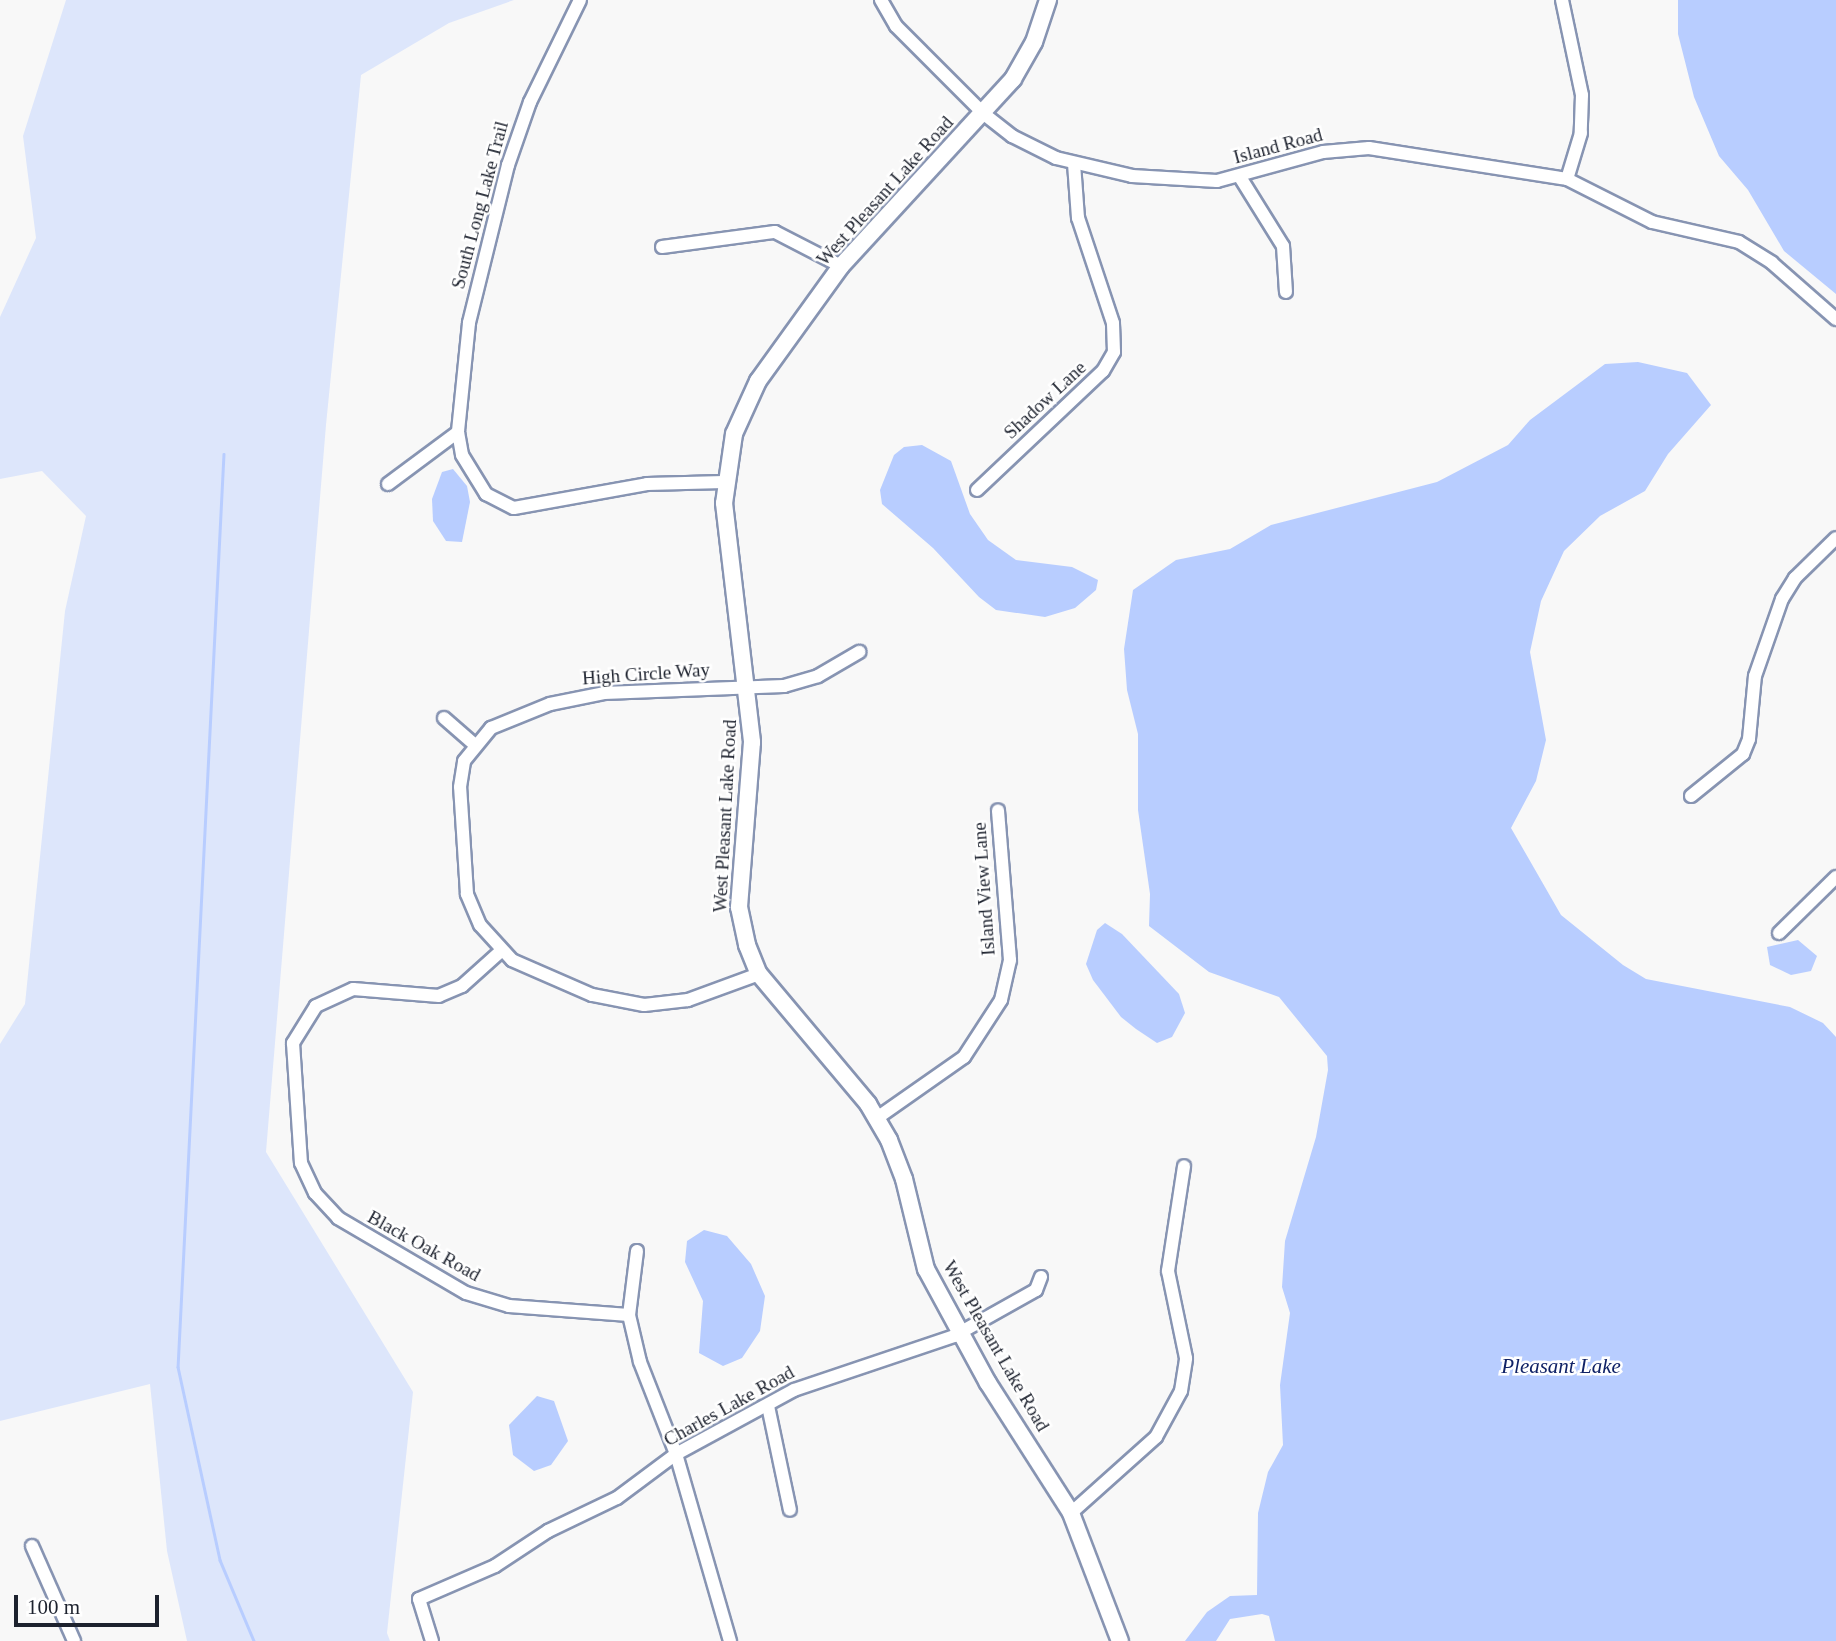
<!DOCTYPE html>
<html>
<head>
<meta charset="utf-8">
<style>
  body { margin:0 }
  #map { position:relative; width:1836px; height:1641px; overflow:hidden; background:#f8f8f8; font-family:"Times New Roman",serif }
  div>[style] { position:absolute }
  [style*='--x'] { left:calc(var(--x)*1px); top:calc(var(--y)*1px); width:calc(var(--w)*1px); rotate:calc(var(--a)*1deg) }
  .green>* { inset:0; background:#dde6fb }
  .water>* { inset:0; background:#b8cdff }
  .stream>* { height:2.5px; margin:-1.25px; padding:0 1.25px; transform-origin:1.25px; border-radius:1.25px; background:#b8cdff }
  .roads { filter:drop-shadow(2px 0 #8794b2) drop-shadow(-2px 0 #8794b2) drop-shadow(0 2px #8794b2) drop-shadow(0 -2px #8794b2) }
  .street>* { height:12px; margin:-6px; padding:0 6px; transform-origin:6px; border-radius:6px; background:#fff }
  .secondary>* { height:16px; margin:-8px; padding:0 8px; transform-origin:8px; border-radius:8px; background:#fff }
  span { translate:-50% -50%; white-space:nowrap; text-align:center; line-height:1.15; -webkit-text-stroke:5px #fff; paint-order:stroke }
  .street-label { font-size:19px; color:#1d222e }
  .water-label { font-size:21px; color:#102266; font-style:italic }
  .scale { position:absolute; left:14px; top:1595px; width:145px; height:32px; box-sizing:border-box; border:4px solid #1d222e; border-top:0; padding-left:9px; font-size:21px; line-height:24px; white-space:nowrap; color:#1d222e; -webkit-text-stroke:5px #fff; paint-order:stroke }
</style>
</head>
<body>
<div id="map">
  <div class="green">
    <div style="clip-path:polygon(66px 0,514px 0,449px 23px,361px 75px,326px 425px,266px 1152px,413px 1392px,387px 1633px,390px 1641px,187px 1641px,167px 1551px,150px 1384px,0 1421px,0 1044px,25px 1004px,65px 611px,86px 516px,42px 471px,0 479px,0 317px,36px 238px,23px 136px)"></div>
  </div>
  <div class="water">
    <div style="clip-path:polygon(1678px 0,1836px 0,1836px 294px,1784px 251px,1748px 190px,1719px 156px,1694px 97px,1678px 34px)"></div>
    <div style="clip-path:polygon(1638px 362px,1687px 373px,1711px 405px,1668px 454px,1645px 491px,1600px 516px,1564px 551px,1541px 601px,1530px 652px,1546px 740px,1536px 781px,1511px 828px,1561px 915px,1623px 965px,1646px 979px,1790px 1007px,1823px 1023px,1836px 1037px,1836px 1641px,1275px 1641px,1269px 1616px,1262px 1614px,1230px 1619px,1216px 1641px,1185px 1641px,1207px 1612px,1230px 1596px,1257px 1595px,1258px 1513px,1268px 1472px,1283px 1445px,1280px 1385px,1290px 1313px,1282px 1287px,1285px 1241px,1316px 1137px,1328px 1070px,1327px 1056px,1279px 997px,1209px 972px,1149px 926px,1150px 894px,1138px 810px,1138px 734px,1127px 690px,1124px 649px,1133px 590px,1176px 560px,1230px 549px,1271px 525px,1437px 482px,1508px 445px,1530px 420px,1605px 364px)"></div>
    <div style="clip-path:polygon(922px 445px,951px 461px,970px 514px,988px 540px,1016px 560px,1072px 567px,1098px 580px,1096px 590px,1075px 608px,1045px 617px,996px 610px,979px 597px,933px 548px,882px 504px,880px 490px,894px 455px,904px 447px)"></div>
    <div style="clip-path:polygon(453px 469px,467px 486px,470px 502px,462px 542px,446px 541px,433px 521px,432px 499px,442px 472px)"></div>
    <div style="clip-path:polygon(1105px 923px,1122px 934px,1179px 994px,1185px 1013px,1172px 1037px,1157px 1043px,1136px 1029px,1121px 1017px,1093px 980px,1086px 964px,1097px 930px)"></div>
    <div style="clip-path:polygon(1798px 940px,1817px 956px,1811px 971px,1791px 975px,1770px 965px,1767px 947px)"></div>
    <div style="clip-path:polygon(704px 1230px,727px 1236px,751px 1264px,765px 1296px,760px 1331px,742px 1358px,723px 1366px,699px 1353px,703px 1301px,685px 1262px,687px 1241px)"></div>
    <div style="clip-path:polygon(537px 1396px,554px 1401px,568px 1441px,551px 1465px,534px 1471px,513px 1455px,509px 1425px)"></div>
  </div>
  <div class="stream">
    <div style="--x:224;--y:454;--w:914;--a:92.88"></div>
    <div style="--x:178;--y:1367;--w:198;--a:77.7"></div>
    <div style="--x:220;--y:1560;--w:88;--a:67.2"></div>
  </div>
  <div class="roads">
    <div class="street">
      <div style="--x:580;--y:0;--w:114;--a:116.1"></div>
      <div style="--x:530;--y:102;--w:67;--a:109.2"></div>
      <div style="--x:508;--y:165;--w:163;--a:103.9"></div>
      <div style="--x:469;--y:323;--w:110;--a:95.8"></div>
      <div style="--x:458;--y:432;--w:23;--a:80"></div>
      <div style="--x:462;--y:455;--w:46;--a:58.4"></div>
      <div style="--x:486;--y:494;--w:31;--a:27"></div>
      <div style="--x:514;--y:508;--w:135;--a:-10.2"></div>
      <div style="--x:647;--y:484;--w:77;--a:-1.5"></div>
      <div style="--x:881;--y:0;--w:30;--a:60"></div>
      <div style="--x:896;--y:26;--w:124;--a:45"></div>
      <div style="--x:984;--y:114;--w:36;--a:38"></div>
      <div style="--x:1012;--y:136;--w:49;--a:26.6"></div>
      <div style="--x:1056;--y:158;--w:78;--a:13.3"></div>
      <div style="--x:1132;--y:176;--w:85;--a:3.4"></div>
      <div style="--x:1217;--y:181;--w:110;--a:-15.3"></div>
      <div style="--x:1323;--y:152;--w:46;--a:-5"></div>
      <div style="--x:1369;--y:148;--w:200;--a:8.9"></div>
      <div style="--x:1567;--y:179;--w:95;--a:26.8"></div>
      <div style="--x:1652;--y:222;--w:89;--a:12.9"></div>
      <div style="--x:1739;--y:242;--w:39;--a:32"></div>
      <div style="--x:1772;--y:263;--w:85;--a:41.2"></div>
      <div style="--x:1562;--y:0;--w:97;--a:78.1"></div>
      <div style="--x:1582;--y:95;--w:38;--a:92"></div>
      <div style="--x:1581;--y:133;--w:48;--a:106.9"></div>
      <div style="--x:1240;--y:177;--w:81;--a:58.1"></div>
      <div style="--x:1283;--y:246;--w:46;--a:86.3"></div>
      <div style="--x:662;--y:247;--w:114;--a:-7.6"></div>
      <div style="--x:775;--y:232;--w:74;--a:27.3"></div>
      <div style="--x:388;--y:484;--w:87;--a:-36.6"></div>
      <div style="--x:977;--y:490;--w:173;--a:-43.4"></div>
      <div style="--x:1103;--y:371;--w:22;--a:-60"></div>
      <div style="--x:1114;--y:352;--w:29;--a:-92"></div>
      <div style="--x:1113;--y:323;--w:111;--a:-108.4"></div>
      <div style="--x:1078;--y:218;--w:55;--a:-94.2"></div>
      <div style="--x:444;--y:718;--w:40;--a:41"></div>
      <div style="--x:1691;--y:796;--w:67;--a:-38.9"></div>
      <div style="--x:1743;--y:754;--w:16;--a:-68"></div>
      <div style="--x:1749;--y:739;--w:63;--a:-84.6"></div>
      <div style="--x:1755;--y:676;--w:82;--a:-70.7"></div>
      <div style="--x:1782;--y:599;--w:25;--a:-58"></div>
      <div style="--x:1795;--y:578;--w:57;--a:-44.3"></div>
      <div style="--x:1779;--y:933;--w:80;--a:-44.5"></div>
      <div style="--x:501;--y:951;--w:52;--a:138.1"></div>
      <div style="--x:462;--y:986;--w:25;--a:157"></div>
      <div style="--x:439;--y:996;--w:86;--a:-175.3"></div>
      <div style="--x:353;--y:989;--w:41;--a:155.3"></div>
      <div style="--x:316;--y:1006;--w:44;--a:121.9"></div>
      <div style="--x:293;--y:1043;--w:120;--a:86.2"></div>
      <div style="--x:301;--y:1163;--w:33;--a:65"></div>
      <div style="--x:315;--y:1193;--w:34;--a:47"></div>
      <div style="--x:338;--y:1218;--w:148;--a:30.4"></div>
      <div style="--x:466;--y:1293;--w:45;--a:16.8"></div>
      <div style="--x:509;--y:1306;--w:120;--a:4.3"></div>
      <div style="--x:759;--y:974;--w:76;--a:159.9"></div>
      <div style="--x:688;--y:1000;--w:44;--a:173.5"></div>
      <div style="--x:644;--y:1005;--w:53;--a:-169.1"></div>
      <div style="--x:592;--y:995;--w:87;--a:-156.4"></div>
      <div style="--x:512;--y:960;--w:47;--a:-132.4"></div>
      <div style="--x:480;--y:925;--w:34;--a:-113"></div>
      <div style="--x:467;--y:894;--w:107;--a:-93.7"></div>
      <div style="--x:460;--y:787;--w:26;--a:-81"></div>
      <div style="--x:464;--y:761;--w:43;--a:-50.7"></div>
      <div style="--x:491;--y:728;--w:64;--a:-22.1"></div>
      <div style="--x:550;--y:704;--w:55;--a:-11.5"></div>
      <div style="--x:604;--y:693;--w:180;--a:-2.2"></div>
      <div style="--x:784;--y:686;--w:35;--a:-16"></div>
      <div style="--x:818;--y:676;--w:48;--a:-30.3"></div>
      <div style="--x:877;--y:1118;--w:106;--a:-35"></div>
      <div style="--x:964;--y:1057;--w:68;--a:-57"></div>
      <div style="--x:1001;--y:1000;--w:41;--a:-77.3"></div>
      <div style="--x:1010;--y:960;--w:150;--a:-94.6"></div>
      <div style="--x:637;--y:1251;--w:64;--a:97.1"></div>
      <div style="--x:629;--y:1315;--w:48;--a:76.8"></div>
      <div style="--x:640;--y:1362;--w:99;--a:68.6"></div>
      <div style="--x:676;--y:1454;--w:195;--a:73.9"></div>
      <div style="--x:768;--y:1406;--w:106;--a:78.1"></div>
      <div style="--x:1071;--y:1513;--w:114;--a:-41.8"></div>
      <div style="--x:1156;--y:1437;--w:52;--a:-61.5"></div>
      <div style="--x:1181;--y:1391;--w:33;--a:-81"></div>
      <div style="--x:1186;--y:1358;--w:89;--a:-101.7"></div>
      <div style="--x:1168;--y:1271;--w:106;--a:-81.3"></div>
      <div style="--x:32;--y:1546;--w:104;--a:66.1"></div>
      <div style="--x:432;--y:1641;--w:44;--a:-107.2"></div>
      <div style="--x:419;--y:1599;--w:83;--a:-23.5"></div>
      <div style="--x:495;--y:1566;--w:64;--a:-33.4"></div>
      <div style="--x:548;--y:1531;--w:76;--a:-25.6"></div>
      <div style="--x:617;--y:1498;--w:74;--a:-36.7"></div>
      <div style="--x:676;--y:1454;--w:134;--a:-28.5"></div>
      <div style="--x:794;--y:1390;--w:169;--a:-18.6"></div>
      <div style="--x:954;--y:1336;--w:94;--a:-29.3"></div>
      <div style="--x:1036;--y:1290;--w:14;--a:-69"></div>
    </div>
    <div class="secondary">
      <div style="--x:1048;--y:0;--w:44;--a:108.4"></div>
      <div style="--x:1034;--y:42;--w:43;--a:119.6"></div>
      <div style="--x:1013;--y:79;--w:254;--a:132.6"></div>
      <div style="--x:841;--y:266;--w:142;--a:125.8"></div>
      <div style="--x:758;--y:381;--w:58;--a:114.4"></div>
      <div style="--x:734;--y:434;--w:70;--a:98.2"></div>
      <div style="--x:724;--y:503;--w:241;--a:83.3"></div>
      <div style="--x:752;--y:742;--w:166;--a:94.5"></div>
      <div style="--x:739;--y:907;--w:39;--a:78"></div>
      <div style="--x:747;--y:945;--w:31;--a:68"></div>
      <div style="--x:759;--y:974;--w:170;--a:50"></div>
      <div style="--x:868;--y:1104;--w:42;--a:59.7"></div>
      <div style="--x:889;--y:1140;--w:42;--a:69"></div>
      <div style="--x:904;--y:1179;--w:93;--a:76.3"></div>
      <div style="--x:926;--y:1269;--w:130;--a:61.5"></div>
      <div style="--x:988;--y:1383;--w:154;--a:57.4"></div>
      <div style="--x:1071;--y:1513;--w:137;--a:69.1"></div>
    </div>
  </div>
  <div class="street-label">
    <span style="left:1278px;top:146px;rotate:-15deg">Island Road</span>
    <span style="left:885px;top:191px;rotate:-48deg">West Pleasant Lake Road</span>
    <span style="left:480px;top:205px;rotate:-75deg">South Long Lake Trail</span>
    <span style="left:1045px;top:400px;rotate:-43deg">Shadow Lane</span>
    <span style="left:646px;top:674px;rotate:-4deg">High Circle Way</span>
    <span style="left:725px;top:816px;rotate:-87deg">West Pleasant Lake Road</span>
    <span style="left:984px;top:889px;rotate:-94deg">Island View Lane</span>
    <span style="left:424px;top:1246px;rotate:29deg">Black Oak Road</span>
    <span style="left:996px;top:1346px;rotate:60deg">West Pleasant Lake Road</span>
    <span style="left:729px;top:1406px;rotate:-29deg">Charles Lake Road</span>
  </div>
  <div class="water-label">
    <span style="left:1561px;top:1366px">Pleasant Lake</span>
  </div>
  <div class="scale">100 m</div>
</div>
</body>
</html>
